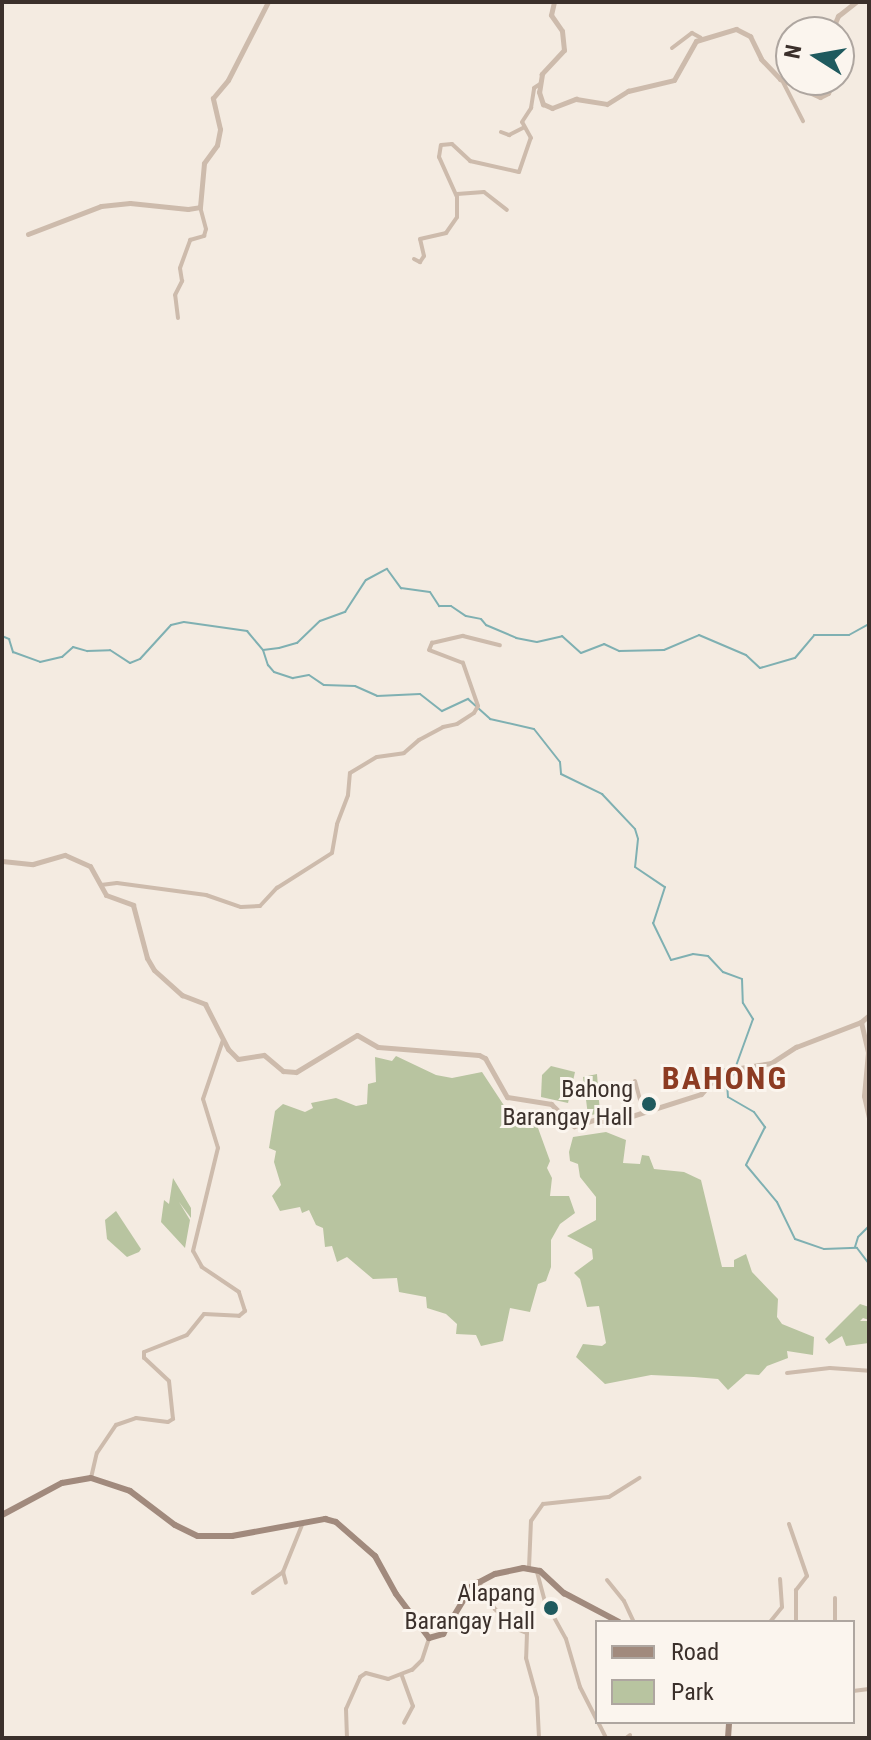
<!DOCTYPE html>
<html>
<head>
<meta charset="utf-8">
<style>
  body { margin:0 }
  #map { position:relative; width:871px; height:1740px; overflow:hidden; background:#f4ebe1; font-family:"Roboto Condensed",sans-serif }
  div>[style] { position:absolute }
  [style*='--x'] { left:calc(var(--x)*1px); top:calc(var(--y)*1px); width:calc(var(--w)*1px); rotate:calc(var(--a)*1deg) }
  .green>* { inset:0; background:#b8c4a0 }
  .stream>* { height:2px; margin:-1px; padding:0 1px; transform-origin:1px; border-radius:1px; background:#7fb0b2 }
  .minor>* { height:4px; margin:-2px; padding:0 2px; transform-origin:2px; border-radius:2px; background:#cdbbac }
  .tertiary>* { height:5px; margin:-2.5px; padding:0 2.5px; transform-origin:2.5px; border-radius:2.5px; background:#cdbbac }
  .secondary>* { height:6px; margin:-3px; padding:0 3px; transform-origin:3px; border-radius:3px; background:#a18a7d }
  .dots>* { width:22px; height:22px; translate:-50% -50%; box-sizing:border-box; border:4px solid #fbf5ee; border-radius:50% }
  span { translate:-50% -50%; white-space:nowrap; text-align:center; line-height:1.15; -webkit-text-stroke:6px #fbf5ee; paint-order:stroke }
  .poi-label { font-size:24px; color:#3b302b }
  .right { translate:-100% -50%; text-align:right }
  .district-label { font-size:32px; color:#8c3b22; font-weight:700; letter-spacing:2px }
  .frame { position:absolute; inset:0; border:4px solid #3b302b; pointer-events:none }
  .legend { position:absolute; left:595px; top:1620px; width:260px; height:104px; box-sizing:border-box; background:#fbf5ee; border:2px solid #aea6a0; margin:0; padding:10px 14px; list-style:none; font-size:24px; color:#3b302b }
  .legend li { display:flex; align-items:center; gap:16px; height:40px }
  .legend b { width:40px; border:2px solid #aea6a0 }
  .north { position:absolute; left:775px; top:16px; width:80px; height:80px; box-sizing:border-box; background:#fbf5ee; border:2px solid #aea6a0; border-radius:50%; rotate:281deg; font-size:22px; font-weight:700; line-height:32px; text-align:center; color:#3b302b }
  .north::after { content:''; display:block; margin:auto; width:28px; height:36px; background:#1f5a5e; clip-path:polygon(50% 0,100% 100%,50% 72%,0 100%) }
</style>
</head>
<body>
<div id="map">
  <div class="green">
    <div style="clip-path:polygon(396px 1056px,436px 1075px,452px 1078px,482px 1072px,505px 1107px,543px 1116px,538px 1128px,550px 1161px,547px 1168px,552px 1178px,550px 1196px,569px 1196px,575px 1213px,560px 1224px,551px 1240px,551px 1267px,546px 1281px,538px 1284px,530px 1312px,510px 1308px,503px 1341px,481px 1346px,476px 1335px,456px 1334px,457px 1324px,446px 1314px,427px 1308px,426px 1297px,399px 1292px,397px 1278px,373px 1279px,347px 1257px,337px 1262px,332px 1246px,325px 1247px,323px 1228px,316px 1225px,309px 1210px,302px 1213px,300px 1207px,280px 1211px,272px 1196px,281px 1185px,274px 1162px,276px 1151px,269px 1148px,275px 1111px,283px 1104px,305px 1112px,313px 1108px,311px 1103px,336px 1098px,356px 1106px,367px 1104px,368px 1084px,376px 1082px,375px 1057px,392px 1061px)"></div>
    <div style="clip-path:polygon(551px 1066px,575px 1072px,568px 1103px,541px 1097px,542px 1075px)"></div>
    <div style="clip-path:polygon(597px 1074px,600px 1114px,588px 1115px,583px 1077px)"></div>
    <div style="clip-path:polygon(606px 1132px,626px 1140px,623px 1163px,640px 1164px,642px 1155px,649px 1156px,654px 1169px,684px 1172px,701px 1180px,722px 1267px,734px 1267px,734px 1260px,746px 1254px,752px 1272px,778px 1299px,777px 1317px,782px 1324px,814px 1337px,813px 1355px,787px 1351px,788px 1358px,767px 1366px,759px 1375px,746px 1374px,728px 1390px,718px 1379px,694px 1377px,651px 1375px,605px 1384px,576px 1357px,583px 1344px,602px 1346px,606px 1343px,599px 1306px,587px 1307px,580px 1279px,574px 1273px,593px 1259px,592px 1249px,567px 1236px,596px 1220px,596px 1197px,580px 1177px,578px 1164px,570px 1161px,569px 1152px,573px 1137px)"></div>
    <div style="clip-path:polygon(173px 1178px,191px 1208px,191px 1218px,179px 1202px,190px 1220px,185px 1248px,161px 1222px,164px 1200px,169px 1204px)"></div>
    <div style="clip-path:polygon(116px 1211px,141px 1249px,139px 1252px,127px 1257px,107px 1239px,105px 1220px)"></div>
    <div style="clip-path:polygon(860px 1304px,869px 1307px,869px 1320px,863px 1318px,860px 1321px,869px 1321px,869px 1343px,846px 1346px,842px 1336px,829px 1344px,825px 1339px)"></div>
  </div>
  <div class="stream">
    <div style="--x:2;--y:636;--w:8;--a:23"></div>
    <div style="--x:9;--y:639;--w:14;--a:73"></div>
    <div style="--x:13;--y:652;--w:29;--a:20"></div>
    <div style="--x:40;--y:662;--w:23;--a:-13"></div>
    <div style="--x:62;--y:657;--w:15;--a:-42"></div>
    <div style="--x:73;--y:647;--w:15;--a:16"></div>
    <div style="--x:87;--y:651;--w:23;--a:-2"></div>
    <div style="--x:110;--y:650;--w:24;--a:33"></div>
    <div style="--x:130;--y:663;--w:11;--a:-22"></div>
    <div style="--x:140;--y:659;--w:46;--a:-47.6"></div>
    <div style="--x:171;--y:625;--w:13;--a:-13"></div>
    <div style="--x:184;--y:622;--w:64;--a:8.1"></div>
    <div style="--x:247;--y:631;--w:25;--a:50"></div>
    <div style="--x:263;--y:650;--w:16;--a:-7"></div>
    <div style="--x:279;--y:648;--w:19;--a:-16"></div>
    <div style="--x:297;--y:643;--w:32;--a:-44"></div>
    <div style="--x:320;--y:621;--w:27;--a:-20"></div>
    <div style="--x:345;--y:612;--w:38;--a:-57"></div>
    <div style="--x:366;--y:580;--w:24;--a:-28"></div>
    <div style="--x:387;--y:569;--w:24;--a:54"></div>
    <div style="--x:401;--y:588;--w:29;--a:8"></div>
    <div style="--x:430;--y:592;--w:17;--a:57"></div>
    <div style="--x:439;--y:606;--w:12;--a:0"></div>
    <div style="--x:451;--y:606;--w:18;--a:34"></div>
    <div style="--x:466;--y:616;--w:15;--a:11"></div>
    <div style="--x:481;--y:619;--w:8;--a:50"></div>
    <div style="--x:486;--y:625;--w:33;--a:23"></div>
    <div style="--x:516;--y:638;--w:21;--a:11"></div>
    <div style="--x:537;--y:642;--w:26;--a:-13"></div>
    <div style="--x:562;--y:636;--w:25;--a:42"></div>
    <div style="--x:581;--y:653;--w:25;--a:-21"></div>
    <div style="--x:604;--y:644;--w:17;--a:25"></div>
    <div style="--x:619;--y:651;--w:45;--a:-1.3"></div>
    <div style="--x:664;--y:650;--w:38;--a:-23"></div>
    <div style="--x:699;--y:635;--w:51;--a:23.1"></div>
    <div style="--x:746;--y:655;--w:19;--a:43"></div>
    <div style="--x:760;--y:668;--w:36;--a:-16"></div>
    <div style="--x:795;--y:658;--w:30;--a:-50"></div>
    <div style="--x:814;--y:635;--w:35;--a:0"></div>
    <div style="--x:849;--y:635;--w:23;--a:-29"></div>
    <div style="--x:263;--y:650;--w:16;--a:72"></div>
    <div style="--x:268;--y:665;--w:9;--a:49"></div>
    <div style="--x:274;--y:672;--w:20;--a:18"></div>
    <div style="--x:293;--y:678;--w:16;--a:-11"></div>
    <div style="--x:309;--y:675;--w:18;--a:34"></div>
    <div style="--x:324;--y:685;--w:31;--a:2"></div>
    <div style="--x:355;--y:686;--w:24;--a:24"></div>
    <div style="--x:377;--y:696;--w:43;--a:-2.7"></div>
    <div style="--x:420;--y:694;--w:28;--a:38"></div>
    <div style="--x:442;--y:711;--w:29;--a:-25"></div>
    <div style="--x:468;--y:699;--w:30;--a:42"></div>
    <div style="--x:490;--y:719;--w:45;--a:12.8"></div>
    <div style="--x:534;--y:729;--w:42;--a:51.8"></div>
    <div style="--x:560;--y:762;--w:12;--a:85"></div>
    <div style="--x:561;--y:774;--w:46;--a:26"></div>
    <div style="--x:602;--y:794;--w:48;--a:46.7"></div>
    <div style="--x:635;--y:829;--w:10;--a:73"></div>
    <div style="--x:638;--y:839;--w:28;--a:96"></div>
    <div style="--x:635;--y:867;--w:36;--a:34"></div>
    <div style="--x:665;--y:887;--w:38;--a:108"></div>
    <div style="--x:653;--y:923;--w:41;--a:64.1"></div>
    <div style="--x:671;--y:960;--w:23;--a:-15"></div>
    <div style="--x:693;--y:954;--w:15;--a:8"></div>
    <div style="--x:708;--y:956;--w:22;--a:47"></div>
    <div style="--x:723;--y:972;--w:20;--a:20"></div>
    <div style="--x:742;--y:979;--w:24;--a:88"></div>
    <div style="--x:743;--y:1003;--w:19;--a:58"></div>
    <div style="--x:753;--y:1019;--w:50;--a:109.9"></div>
    <div style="--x:735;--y:1072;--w:14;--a:126"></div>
    <div style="--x:727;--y:1083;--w:14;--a:86"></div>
    <div style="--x:728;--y:1097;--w:30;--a:30"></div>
    <div style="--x:754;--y:1112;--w:19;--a:54"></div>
    <div style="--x:765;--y:1127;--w:42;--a:116.6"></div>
    <div style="--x:746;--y:1165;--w:48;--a:50"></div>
    <div style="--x:777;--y:1202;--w:41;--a:64.1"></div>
    <div style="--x:795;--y:1239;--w:31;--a:19"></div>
    <div style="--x:824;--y:1249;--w:33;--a:-2"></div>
    <div style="--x:857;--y:1248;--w:20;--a:53"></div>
    <div style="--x:855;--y:1247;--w:10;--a:-73"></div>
    <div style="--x:858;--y:1237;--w:16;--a:-45"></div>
  </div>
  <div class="minor">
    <div style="--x:672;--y:48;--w:25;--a:-37"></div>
    <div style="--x:692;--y:33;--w:10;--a:29"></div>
    <div style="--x:783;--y:82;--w:44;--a:62.9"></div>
    <div style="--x:501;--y:132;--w:9;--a:21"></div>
    <div style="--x:509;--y:135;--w:16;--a:-27"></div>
    <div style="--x:457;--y:194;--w:27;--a:-4"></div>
    <div style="--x:484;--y:192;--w:29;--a:38"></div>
    <div style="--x:414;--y:259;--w:7;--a:27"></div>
    <div style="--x:420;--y:262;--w:7;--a:-56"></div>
    <div style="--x:424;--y:256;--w:17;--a:-103"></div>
    <div style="--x:420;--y:239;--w:27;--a:-13"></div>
    <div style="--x:446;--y:233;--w:19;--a:-55"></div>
    <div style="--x:457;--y:217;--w:20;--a:-90"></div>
    <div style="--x:457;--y:197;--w:44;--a:-114.2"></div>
    <div style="--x:439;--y:157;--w:12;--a:-81"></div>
    <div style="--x:441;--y:145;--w:11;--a:-5"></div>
    <div style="--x:452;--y:144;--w:25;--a:43"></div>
    <div style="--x:470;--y:161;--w:50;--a:12.7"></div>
    <div style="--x:519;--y:172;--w:36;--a:-71"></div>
    <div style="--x:531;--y:138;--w:18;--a:-119"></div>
    <div style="--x:522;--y:122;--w:17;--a:-57"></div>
    <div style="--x:531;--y:108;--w:20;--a:-81"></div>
    <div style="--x:534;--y:88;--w:7;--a:-34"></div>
    <div style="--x:178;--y:318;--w:23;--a:-97"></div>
    <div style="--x:175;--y:295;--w:16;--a:-63"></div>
    <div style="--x:182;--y:281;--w:13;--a:-99"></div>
    <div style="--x:180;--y:268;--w:30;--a:-70"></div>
    <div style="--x:190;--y:240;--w:15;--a:-16"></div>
    <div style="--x:204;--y:236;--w:7;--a:-74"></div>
    <div style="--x:206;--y:229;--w:23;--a:-105"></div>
    <div style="--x:101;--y:885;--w:16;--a:-7"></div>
    <div style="--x:117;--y:883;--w:90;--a:7.7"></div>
    <div style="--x:206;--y:895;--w:37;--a:19"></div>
    <div style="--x:241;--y:907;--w:19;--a:-3"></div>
    <div style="--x:260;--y:906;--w:25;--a:-47"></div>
    <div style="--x:277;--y:888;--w:65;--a:-32.5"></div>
    <div style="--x:332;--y:853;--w:29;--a:-80"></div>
    <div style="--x:337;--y:824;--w:31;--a:-69"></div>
    <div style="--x:348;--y:795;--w:22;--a:-85"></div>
    <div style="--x:350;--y:773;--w:31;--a:-31"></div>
    <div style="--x:377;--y:757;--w:27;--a:-8"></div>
    <div style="--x:404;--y:753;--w:20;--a:-41"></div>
    <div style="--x:419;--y:740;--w:27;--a:-28"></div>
    <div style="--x:443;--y:727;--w:14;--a:-12"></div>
    <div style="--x:457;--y:724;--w:20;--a:-33"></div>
    <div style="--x:474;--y:713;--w:8;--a:-60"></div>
    <div style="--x:478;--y:706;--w:46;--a:-109.2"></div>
    <div style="--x:463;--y:663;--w:36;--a:-159"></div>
    <div style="--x:429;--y:650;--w:8;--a:-67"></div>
    <div style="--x:432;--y:643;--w:32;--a:-13"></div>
    <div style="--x:463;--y:636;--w:38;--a:14"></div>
    <div style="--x:635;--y:1081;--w:31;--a:75"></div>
    <div style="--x:787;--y:1373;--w:43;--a:-6.6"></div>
    <div style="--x:830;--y:1368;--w:39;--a:4"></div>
    <div style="--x:91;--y:1478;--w:26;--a:-77"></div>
    <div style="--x:97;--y:1453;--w:34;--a:-56"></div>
    <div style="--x:116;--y:1425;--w:21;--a:-19"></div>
    <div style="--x:136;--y:1418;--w:32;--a:7"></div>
    <div style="--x:168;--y:1422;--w:6;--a:-31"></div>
    <div style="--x:173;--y:1419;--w:38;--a:-96"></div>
    <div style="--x:169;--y:1381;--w:34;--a:-137"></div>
    <div style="--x:144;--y:1358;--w:6;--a:-90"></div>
    <div style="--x:144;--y:1352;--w:46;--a:-21.6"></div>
    <div style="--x:187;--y:1335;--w:27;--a:-51"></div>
    <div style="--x:204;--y:1314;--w:35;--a:3"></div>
    <div style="--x:239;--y:1316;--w:8;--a:-40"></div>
    <div style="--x:245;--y:1311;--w:20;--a:-108"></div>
    <div style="--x:239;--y:1292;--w:45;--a:-146"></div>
    <div style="--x:202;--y:1267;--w:18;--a:-119"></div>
    <div style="--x:193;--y:1251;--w:106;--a:-76.4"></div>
    <div style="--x:218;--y:1148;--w:51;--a:-107"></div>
    <div style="--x:203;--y:1099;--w:62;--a:-71.3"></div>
    <div style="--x:789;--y:1524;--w:55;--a:70.9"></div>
    <div style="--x:807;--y:1576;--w:18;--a:128"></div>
    <div style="--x:796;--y:1590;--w:32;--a:90"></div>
    <div style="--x:529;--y:1568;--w:47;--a:-87.6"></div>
    <div style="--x:531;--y:1521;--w:21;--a:-55"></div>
    <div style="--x:543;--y:1504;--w:66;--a:-6.1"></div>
    <div style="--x:609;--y:1497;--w:36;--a:-32"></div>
    <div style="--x:283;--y:1572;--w:11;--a:75"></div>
    <div style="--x:537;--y:1572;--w:30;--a:75"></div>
    <div style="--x:545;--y:1601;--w:43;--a:61.1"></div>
    <div style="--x:566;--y:1639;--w:50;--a:73.7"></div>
    <div style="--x:580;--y:1687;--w:37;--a:63"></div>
    <div style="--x:607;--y:1580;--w:27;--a:51"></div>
    <div style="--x:624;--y:1601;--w:23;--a:65"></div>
    <div style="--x:478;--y:1581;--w:33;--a:59"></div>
    <div style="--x:495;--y:1609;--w:27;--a:45"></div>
    <div style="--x:514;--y:1628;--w:14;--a:21"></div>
    <div style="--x:527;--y:1633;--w:25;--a:92"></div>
    <div style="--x:526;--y:1658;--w:41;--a:74.6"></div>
    <div style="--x:537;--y:1698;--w:40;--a:87.1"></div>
    <div style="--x:253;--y:1593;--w:37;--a:-35"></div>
    <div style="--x:283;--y:1572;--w:51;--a:-68"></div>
    <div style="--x:835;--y:1598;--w:24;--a:90"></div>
    <div style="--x:770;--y:1622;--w:19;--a:-51"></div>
    <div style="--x:782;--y:1607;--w:28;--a:-94"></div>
    <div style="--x:402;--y:1676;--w:32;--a:70"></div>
    <div style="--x:413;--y:1706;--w:19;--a:118"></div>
    <div style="--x:853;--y:1691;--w:16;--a:-7"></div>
    <div style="--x:598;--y:1722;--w:18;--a:63"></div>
    <div style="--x:347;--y:1738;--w:29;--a:-92"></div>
    <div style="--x:346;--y:1709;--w:35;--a:-66"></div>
    <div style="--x:360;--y:1677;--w:7;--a:-34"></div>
    <div style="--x:366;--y:1673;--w:23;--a:15"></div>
    <div style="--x:388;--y:1679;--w:26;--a:-21"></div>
    <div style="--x:412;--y:1670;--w:14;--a:-45"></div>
    <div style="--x:422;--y:1660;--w:23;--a:-72"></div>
    <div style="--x:626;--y:1738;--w:5;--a:-37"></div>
  </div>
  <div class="tertiary">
    <div style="--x:554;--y:2;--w:13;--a:103"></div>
    <div style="--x:551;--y:15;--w:19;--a:55"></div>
    <div style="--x:562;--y:31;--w:19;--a:84"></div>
    <div style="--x:564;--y:50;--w:33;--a:133"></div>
    <div style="--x:542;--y:74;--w:18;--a:99"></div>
    <div style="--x:539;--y:92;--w:13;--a:72"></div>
    <div style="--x:543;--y:104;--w:10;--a:24"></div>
    <div style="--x:552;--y:108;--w:26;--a:-21"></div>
    <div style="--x:576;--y:99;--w:31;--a:9"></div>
    <div style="--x:607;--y:104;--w:25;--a:-32"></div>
    <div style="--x:628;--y:91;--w:47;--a:-13.4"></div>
    <div style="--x:674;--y:80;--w:45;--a:-60.6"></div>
    <div style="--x:696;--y:41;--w:42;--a:-16.7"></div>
    <div style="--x:736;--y:29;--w:16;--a:27"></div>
    <div style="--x:750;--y:36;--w:25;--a:64"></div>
    <div style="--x:761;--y:59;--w:28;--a:46"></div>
    <div style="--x:780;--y:79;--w:44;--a:24.2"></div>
    <div style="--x:820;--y:97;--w:9;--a:-27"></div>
    <div style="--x:828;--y:93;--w:14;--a:-65"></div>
    <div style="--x:837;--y:32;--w:9;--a:-103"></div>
    <div style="--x:835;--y:23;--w:8;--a:-67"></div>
    <div style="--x:838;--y:16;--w:23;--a:-38"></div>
    <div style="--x:839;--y:34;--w:9;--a:72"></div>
    <div style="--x:842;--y:43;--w:13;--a:103"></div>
    <div style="--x:28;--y:234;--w:78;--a:-21"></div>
    <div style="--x:101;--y:206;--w:29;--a:-6"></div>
    <div style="--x:130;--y:203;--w:58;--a:5.9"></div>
    <div style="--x:188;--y:209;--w:12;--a:-9"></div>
    <div style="--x:200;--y:207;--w:44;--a:-84.8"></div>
    <div style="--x:204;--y:163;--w:22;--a:-54"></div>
    <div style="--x:217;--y:145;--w:16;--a:-79"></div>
    <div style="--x:220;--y:129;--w:32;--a:-103"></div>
    <div style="--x:213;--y:98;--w:23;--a:-50"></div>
    <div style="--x:228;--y:80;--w:88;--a:-62.9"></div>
    <div style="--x:2;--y:861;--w:31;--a:6"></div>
    <div style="--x:33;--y:864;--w:33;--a:-16"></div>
    <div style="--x:65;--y:855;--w:27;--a:24"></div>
    <div style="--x:90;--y:866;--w:33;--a:61"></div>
    <div style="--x:106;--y:895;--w:29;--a:20"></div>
    <div style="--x:133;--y:905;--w:55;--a:75.2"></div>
    <div style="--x:147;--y:958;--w:14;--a:60"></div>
    <div style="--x:154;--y:970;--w:38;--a:42"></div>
    <div style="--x:182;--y:995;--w:25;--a:21"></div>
    <div style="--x:205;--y:1004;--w:51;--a:62.9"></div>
    <div style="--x:228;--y:1049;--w:14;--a:45"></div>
    <div style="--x:238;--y:1059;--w:26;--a:-9"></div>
    <div style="--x:264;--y:1055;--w:25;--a:40"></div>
    <div style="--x:283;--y:1071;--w:13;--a:4"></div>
    <div style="--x:296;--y:1072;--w:71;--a:-31.2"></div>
    <div style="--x:357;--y:1035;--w:24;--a:30"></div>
    <div style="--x:378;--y:1047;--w:101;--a:4.5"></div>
    <div style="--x:479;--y:1055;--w:7;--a:27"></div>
    <div style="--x:485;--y:1058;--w:45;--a:60.6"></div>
    <div style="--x:507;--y:1097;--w:45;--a:9"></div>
    <div style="--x:551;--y:1104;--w:32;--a:44"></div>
    <div style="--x:574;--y:1126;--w:21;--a:-17"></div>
    <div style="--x:594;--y:1120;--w:19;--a:6"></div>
    <div style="--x:613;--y:1122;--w:92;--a:-17.7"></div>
    <div style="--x:701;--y:1094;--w:30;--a:-49"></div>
    <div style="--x:721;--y:1071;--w:51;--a:-9.1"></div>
    <div style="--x:771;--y:1063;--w:30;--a:-33"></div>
    <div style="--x:796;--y:1047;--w:70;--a:-21"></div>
    <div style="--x:861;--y:1022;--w:11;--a:-41"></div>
    <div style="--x:861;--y:1022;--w:31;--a:77"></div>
    <div style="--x:868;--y:1052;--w:44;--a:95.2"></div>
    <div style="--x:864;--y:1096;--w:23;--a:77"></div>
  </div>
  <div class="secondary">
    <div style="--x:2;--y:1515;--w:68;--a:-28.1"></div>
    <div style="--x:62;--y:1483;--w:29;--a:-10"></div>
    <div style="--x:91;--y:1478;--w:41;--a:18.4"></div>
    <div style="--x:130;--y:1491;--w:56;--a:37.1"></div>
    <div style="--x:175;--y:1525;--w:25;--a:26"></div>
    <div style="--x:198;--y:1536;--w:34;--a:0"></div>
    <div style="--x:232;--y:1536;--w:95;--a:-10.4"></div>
    <div style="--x:325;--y:1519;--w:11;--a:15"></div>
    <div style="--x:336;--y:1522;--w:52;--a:41.1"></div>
    <div style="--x:375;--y:1556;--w:43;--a:61.1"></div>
    <div style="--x:396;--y:1594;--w:55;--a:53.1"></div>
    <div style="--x:429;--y:1638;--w:15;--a:-16"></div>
    <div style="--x:443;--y:1634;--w:56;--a:-58.9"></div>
    <div style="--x:472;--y:1586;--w:26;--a:-28"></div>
    <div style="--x:495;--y:1574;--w:29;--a:-12"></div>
    <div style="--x:523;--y:1568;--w:17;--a:10"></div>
    <div style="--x:540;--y:1571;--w:33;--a:43"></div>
    <div style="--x:564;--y:1593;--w:62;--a:27.8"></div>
    <div style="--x:728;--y:1738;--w:16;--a:-86"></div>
  </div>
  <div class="dots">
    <div style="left:649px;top:1104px;background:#1f5a5e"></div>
    <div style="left:551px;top:1608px;background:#1f5a5e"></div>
  </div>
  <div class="poi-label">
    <span class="right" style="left:633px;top:1104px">Bahong<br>Barangay Hall</span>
    <span class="right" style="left:535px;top:1608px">Alapang<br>Barangay Hall</span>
  </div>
  <div class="district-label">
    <span style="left:725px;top:1078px">BAHONG</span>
  </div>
  <div class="frame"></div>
  <ul class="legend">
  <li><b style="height:10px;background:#a18a7d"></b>Road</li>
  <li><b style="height:22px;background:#b8c4a0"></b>Park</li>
  </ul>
  <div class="north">N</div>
</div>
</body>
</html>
